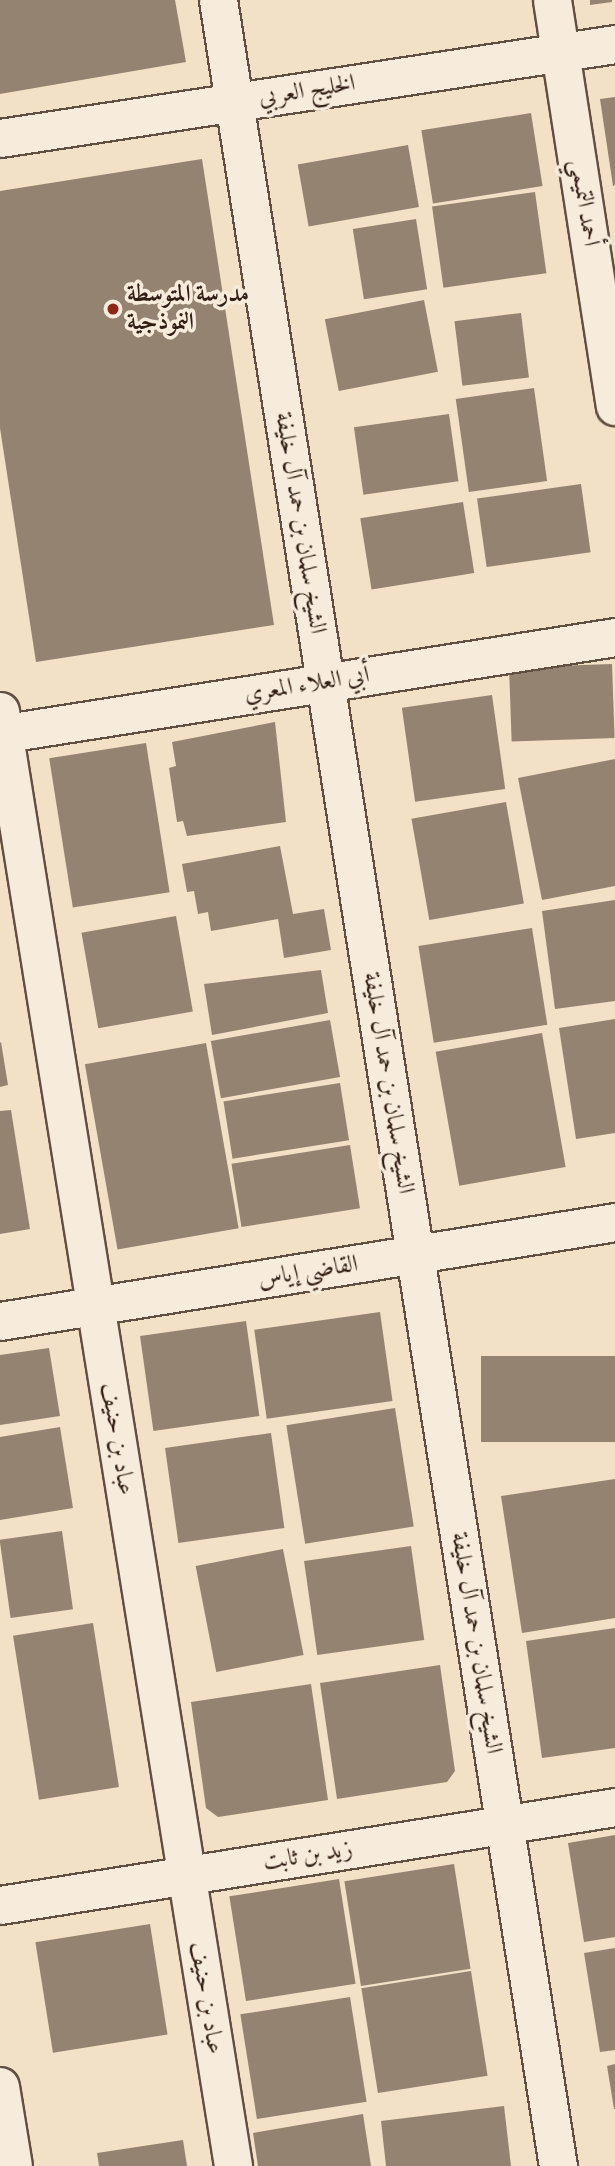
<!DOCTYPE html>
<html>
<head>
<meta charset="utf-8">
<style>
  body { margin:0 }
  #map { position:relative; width:615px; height:2166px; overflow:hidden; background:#f2e1c7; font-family:"IM FELL English",Amiri,serif }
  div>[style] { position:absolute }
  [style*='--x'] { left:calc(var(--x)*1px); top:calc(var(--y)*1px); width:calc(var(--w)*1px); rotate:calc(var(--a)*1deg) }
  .building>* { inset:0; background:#958372; transform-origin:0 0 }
  .roads { filter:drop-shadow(2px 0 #614f42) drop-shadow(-2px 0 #614f42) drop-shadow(0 2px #614f42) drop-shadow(0 -2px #614f42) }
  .minor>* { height:37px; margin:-18.5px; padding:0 18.5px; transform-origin:18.5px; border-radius:18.5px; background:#f7ecdb }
  .secondary>* { height:38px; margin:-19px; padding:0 19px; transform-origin:19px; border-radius:19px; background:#f7ecdb }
  .dots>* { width:19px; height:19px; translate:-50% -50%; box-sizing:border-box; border:4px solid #f7ecdb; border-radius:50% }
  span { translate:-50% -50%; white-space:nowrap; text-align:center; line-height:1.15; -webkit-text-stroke:7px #f7ecdb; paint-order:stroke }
  .street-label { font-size:24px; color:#311e15 }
  .poi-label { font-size:24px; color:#311e15; font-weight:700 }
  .left { translate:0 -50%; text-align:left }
</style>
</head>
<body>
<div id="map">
  <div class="building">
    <div style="clip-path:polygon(0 0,175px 0,186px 62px,0 94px)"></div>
    <div style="clip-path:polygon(590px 0,612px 0,612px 2px,590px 5px)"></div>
    <div style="clip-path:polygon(615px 97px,615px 185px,613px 186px,600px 99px)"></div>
    <div style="left:531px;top:113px;width:74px;height:111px;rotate:81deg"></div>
    <div style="left:408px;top:145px;width:63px;height:112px;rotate:80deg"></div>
    <div style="clip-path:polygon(202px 159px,274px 625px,36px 662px,0 428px,0 191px)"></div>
    <div style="left:535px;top:192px;width:82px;height:104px;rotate:82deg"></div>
    <div style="left:416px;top:219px;width:71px;height:64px;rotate:81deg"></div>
    <div style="left:424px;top:300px;width:73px;height:101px;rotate:79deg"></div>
    <div style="left:521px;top:313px;width:65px;height:67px;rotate:83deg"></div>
    <div style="left:534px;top:388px;width:94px;height:79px;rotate:82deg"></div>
    <div style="left:449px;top:414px;width:68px;height:96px;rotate:82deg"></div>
    <div style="left:581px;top:484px;width:69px;height:105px;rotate:82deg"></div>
    <div style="left:463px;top:502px;width:72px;height:104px;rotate:81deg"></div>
    <div style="left:612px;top:664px;width:74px;height:103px;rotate:88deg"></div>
    <div style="left:492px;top:695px;width:95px;height:91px;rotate:82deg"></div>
    <div style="clip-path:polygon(275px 722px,286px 822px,187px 836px,183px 821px,177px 822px,169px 768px,176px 766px,172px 742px)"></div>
    <div style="left:146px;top:743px;width:151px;height:98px;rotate:81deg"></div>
    <div style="clip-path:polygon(615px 759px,615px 886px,542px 900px,518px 778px)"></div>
    <div style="left:506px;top:802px;width:103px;height:96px;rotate:80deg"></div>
    <div style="clip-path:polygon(280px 846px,293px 914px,324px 909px,331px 950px,284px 958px,278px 919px,211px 931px,208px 912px,198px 914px,194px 891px,187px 892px,182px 864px)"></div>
    <div style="clip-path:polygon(615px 900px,615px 1001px,555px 1009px,542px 911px)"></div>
    <div style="left:176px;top:916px;width:97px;height:96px;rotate:80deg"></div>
    <div style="left:532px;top:928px;width:98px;height:115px;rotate:81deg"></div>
    <div style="clip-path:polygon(321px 970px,328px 1013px,212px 1035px,204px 984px)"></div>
    <div style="clip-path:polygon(615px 1019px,615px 1133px,576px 1139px,559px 1028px)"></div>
    <div style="left:330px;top:1020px;width:58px;height:121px;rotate:80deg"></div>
    <div style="left:542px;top:1033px;width:136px;height:108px;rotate:80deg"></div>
    <div style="clip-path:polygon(1px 1042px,8px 1085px,0 1087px,0 1043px)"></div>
    <div style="left:206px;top:1043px;width:188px;height:123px;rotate:80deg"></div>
    <div style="left:340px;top:1083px;width:58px;height:118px;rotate:81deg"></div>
    <div style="clip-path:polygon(11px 1110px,30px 1229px,0 1234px,0 1111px)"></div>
    <div style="left:350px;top:1145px;width:64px;height:120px;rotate:81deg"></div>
    <div style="left:380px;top:1312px;width:90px;height:127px;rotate:82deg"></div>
    <div style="left:246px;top:1321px;width:96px;height:107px;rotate:82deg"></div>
    <div style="clip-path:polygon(49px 1348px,60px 1416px,0 1425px,0 1355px)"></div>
    <div style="left:615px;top:1356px;width:86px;height:134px;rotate:90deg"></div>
    <div style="left:395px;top:1408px;width:120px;height:110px;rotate:81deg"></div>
    <div style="clip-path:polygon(60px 1427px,73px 1508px,0 1520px,0 1437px)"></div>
    <div style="left:271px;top:1433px;width:96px;height:107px;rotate:82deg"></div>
    <div style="clip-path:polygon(615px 1479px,615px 1618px,522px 1633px,501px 1496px)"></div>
    <div style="left:62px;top:1531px;width:79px;height:63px;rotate:82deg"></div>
    <div style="left:411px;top:1546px;width:95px;height:108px;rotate:82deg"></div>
    <div style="left:283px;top:1549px;width:108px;height:89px;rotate:79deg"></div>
    <div style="left:93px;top:1623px;width:166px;height:81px;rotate:81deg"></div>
    <div style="clip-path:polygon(615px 1628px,615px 1748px,542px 1758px,526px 1641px)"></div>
    <div style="clip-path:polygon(440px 1665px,455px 1771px,447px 1782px,337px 1799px,320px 1683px)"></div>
    <div style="clip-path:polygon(311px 1684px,328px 1800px,218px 1817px,206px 1808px,191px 1702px)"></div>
    <div style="clip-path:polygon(615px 1835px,615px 1937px,584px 1942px,568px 1843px)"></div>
    <div style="left:454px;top:1864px;width:106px;height:111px;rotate:81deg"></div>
    <div style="left:339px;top:1879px;width:106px;height:111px;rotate:81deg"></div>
    <div style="left:150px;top:1924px;width:112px;height:116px;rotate:81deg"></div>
    <div style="clip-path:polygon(615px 1948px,615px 2050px,600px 2052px,584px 1953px)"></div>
    <div style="left:471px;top:1971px;width:106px;height:111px;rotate:81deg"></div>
    <div style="left:350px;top:1997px;width:106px;height:111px;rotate:81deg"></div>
    <div style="clip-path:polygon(615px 2064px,615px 2109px,614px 2109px,607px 2066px)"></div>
    <div style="clip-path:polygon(504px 2106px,511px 2166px,386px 2166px,381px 2121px)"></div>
    <div style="clip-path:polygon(363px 2114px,371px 2166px,258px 2166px,253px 2133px)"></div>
    <div style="clip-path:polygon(183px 2140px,187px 2166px,99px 2166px,97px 2153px)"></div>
  </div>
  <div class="roads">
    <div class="minor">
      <div style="--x:218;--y:0;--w:2193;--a:81.08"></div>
      <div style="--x:552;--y:0;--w:411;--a:81.2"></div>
      <div style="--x:0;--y:138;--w:622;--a:-8.69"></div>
      <div style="--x:0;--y:711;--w:1474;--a:80.9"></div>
      <div style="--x:0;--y:734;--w:623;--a:-8.96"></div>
      <div style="--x:0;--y:1321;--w:623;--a:-9.14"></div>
      <div style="--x:0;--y:1905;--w:623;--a:-9.05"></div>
    </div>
    <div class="secondary">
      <div style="--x:0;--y:2087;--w:80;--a:80.7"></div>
    </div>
  </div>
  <div class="dots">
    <div style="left:113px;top:309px;background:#8f2418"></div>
  </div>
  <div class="street-label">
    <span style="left:307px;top:91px;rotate:-9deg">الخليج العربي</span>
    <span style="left:584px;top:203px;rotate:81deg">أحمد التميمي</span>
    <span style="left:300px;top:523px;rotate:81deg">الشيخ سلمان بن حمد آل خليفة</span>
    <span style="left:307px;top:685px;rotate:-9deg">أبي العلاء المعري</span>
    <span style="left:388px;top:1083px;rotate:81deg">الشيخ سلمان بن حمد آل خليفة</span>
    <span style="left:308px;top:1272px;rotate:-9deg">القاضي إياس</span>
    <span style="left:117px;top:1439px;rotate:81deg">عباد بن حنيف</span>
    <span style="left:476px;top:1643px;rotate:81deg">الشيخ سلمان بن حمد آل خليفة</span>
    <span style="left:308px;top:1856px;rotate:-9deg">زيد بن ثابت</span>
    <span style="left:206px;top:1998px;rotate:81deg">عباد بن حنيف</span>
  </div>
  <div class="poi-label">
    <span class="left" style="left:127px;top:309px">مدرسة المتوسطة<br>النموذجية</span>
  </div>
</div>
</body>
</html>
